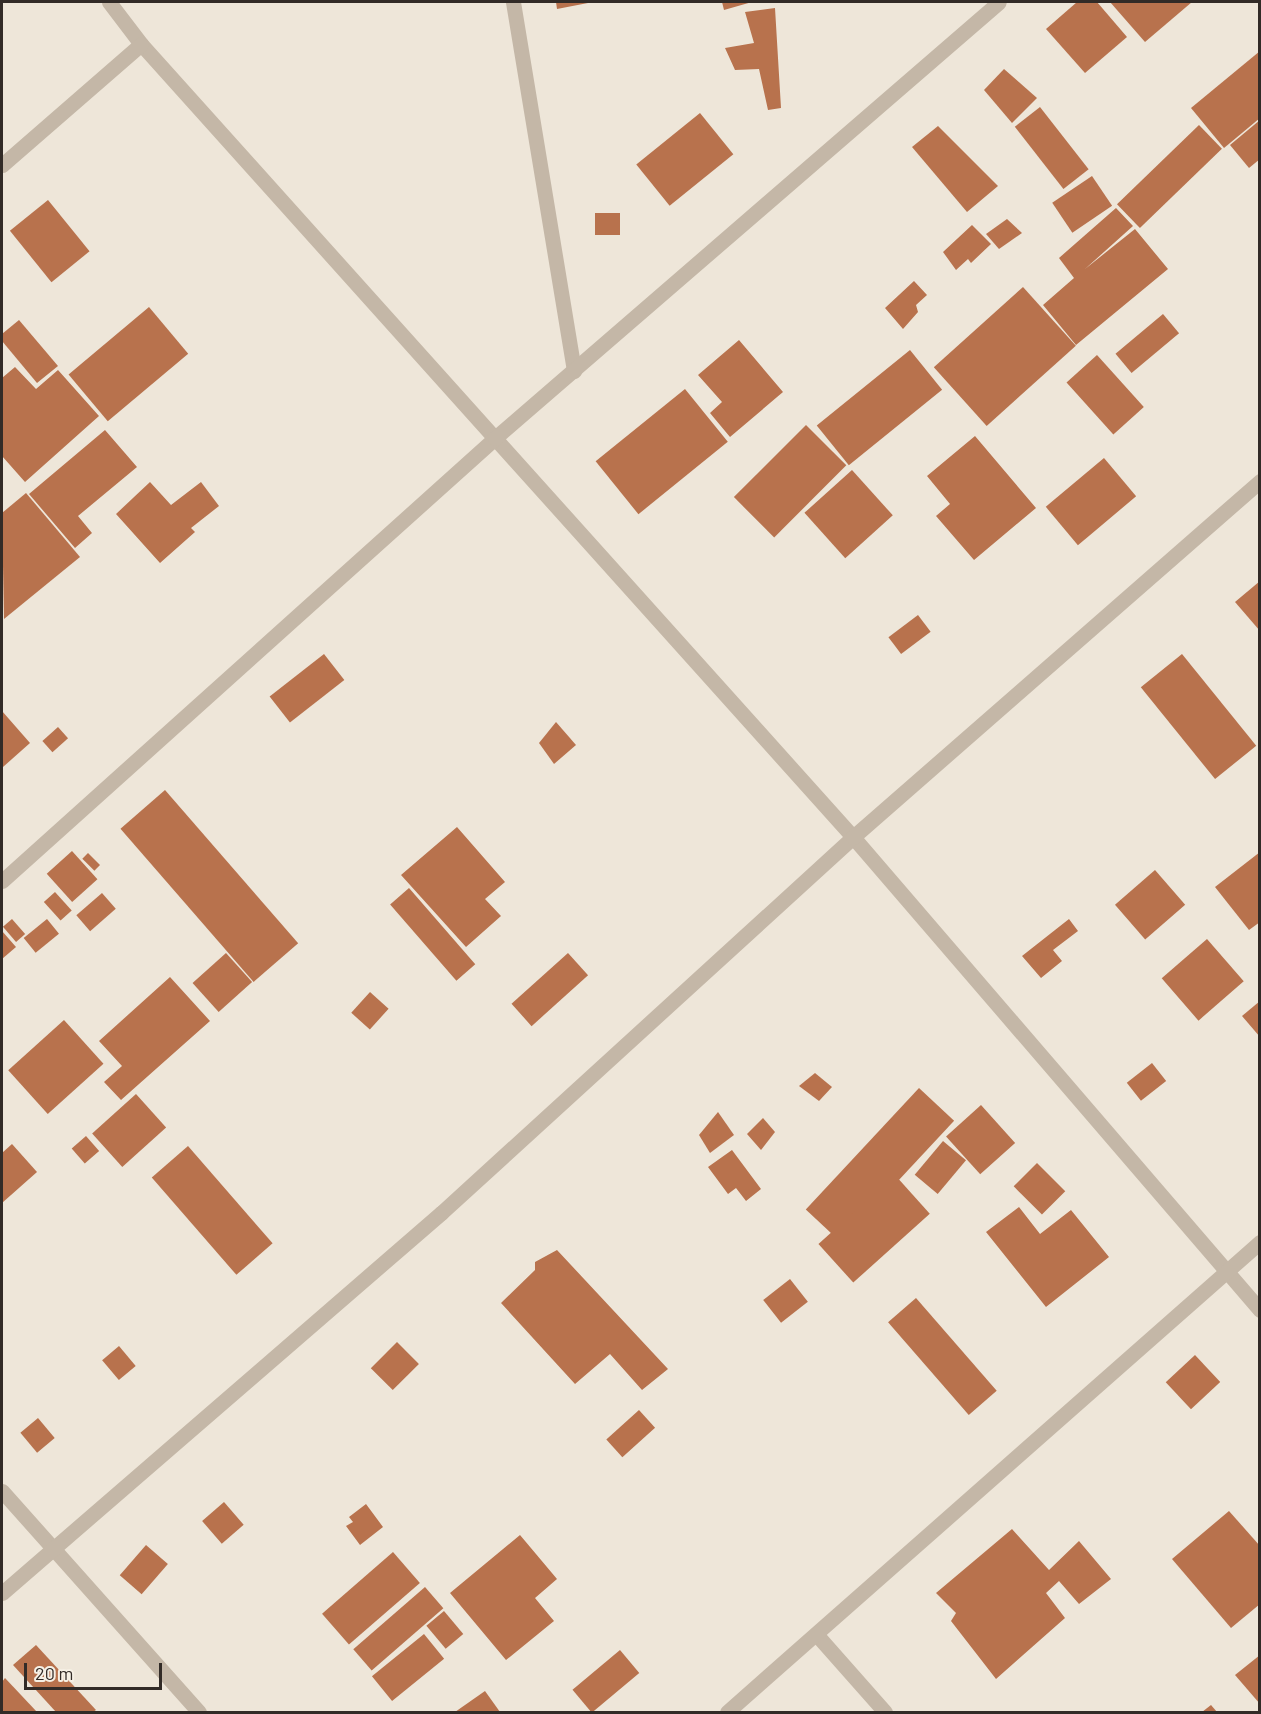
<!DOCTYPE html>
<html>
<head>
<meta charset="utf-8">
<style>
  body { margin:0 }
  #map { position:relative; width:1261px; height:1714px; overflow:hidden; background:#eee6d9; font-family:Barlow,sans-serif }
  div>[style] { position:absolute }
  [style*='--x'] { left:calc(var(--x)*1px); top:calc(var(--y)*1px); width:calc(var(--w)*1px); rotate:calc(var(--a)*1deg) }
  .building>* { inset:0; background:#b8724d; transform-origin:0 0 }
  .minor>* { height:15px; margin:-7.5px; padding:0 7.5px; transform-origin:7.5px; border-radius:7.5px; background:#c4b7a7 }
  span { translate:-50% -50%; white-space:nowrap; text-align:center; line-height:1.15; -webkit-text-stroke:4.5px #f6f0e5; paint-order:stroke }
  .frame { position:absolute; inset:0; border:3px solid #322b27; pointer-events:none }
  .scale { position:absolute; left:24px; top:1663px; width:138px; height:27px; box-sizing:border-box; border:3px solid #322b27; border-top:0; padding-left:8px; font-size:18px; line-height:21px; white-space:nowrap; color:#322b27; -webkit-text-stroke:4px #f6f0e5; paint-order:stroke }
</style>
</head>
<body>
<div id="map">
  <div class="building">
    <div style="clip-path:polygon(556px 2px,588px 2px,588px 3px,557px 9px)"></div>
    <div style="clip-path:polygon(722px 2px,752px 2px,724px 10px)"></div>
    <div style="clip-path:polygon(1077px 2px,1097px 2px,1127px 37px,1085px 73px,1046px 29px)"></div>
    <div style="clip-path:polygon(1110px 2px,1192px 2px,1145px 42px)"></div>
    <div style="clip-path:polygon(775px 8px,781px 108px,768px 110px,759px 69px,735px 70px,725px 48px,754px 43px,745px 12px)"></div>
    <div style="clip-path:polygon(1260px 51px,1260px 118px,1224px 148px,1191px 108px)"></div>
    <div style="clip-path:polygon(1004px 69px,1037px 98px,1012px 123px,984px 90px)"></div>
    <div style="left:1040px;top:107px;width:79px;height:32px;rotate:52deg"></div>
    <div style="left:700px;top:113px;width:53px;height:82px;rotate:51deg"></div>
    <div style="clip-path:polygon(1260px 120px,1260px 159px,1249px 168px,1230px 145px)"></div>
    <div style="left:1199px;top:125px;width:33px;height:114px;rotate:46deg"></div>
    <div style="clip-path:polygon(938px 126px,998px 186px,967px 212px,912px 147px)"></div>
    <div style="left:1092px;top:176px;width:36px;height:48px;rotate:56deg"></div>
    <div style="left:48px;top:200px;width:66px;height:49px;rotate:51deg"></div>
    <div style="clip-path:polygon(1116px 208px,1133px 226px,1085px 269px,1135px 229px,1168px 269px,1076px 345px,1043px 305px,1074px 278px,1059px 258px)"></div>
    <div style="left:595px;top:213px;width:25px;height:22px"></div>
    <div style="clip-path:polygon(1007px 219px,1022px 233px,999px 249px,986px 234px)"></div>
    <div style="clip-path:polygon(972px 225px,991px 244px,971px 263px,968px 259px,956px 270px,943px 252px)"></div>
    <div style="clip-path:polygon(914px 281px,927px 295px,916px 305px,918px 312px,903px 329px,885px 308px)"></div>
    <div style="left:1023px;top:287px;width:79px;height:120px;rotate:48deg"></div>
    <div style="left:149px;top:307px;width:61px;height:105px;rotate:50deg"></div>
    <div style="left:1163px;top:314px;width:25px;height:62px;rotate:50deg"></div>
    <div style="clip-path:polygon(19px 320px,58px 366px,37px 383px,2px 341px,2px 334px)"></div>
    <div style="clip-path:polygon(739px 340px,783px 392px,730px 437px,710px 413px,722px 402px,698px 375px)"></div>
    <div style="left:910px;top:350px;width:51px;height:120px;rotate:51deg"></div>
    <div style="left:1097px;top:355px;width:70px;height:41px;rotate:48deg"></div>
    <div style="clip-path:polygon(15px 367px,36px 389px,58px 370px,99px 416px,25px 482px,2px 456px,2px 378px)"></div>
    <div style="left:685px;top:389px;width:68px;height:115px;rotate:51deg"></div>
    <div style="left:806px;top:425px;width:57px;height:102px;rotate:45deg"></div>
    <div style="clip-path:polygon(105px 430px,137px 467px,78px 516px,92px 533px,75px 548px,29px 494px)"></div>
    <div style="clip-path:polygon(975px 436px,1036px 508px,974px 560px,936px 516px,950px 504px,927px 476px)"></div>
    <div style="left:1104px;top:458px;width:50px;height:76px;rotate:50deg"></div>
    <div style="left:852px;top:470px;width:61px;height:64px;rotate:48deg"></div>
    <div style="clip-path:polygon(150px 482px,171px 505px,201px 482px,219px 506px,191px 528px,195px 532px,160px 563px,116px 514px)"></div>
    <div style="clip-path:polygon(26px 493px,80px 557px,4px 619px,2px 513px)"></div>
    <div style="clip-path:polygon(1260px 581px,1260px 631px,1235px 602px)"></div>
    <div style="left:918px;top:615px;width:21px;height:37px;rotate:53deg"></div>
    <div style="left:324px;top:654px;width:33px;height:69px;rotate:52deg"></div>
    <div style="left:1182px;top:654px;width:118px;height:53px;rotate:51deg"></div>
    <div style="clip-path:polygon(2px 711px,30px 743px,3px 767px,2px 765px)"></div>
    <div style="clip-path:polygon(556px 722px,576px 745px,554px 764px,539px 743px)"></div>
    <div style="left:58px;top:727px;width:15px;height:21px;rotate:48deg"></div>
    <div style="left:165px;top:790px;width:203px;height:59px;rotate:49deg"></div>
    <div style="clip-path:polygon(457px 827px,505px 882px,485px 899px,501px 916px,466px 947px,401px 875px)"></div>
    <div style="left:72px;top:851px;width:38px;height:34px;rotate:48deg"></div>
    <div style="clip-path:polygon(1260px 852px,1260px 922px,1249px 930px,1215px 887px)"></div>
    <div style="left:88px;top:853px;width:17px;height:8px;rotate:45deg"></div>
    <div style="left:1155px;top:870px;width:46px;height:53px;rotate:49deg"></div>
    <div style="left:409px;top:888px;width:101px;height:25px;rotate:49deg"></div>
    <div style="left:55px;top:892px;width:25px;height:15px;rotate:48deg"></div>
    <div style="left:102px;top:893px;width:21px;height:34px;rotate:49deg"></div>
    <div style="left:12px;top:919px;width:20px;height:12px;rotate:49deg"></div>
    <div style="left:47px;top:919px;width:19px;height:30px;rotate:51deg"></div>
    <div style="clip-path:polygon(1069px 919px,1078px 931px,1053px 950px,1062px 961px,1041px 978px,1022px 956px)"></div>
    <div style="clip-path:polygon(2px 931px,16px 947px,2px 959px)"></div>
    <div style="left:1207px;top:939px;width:56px;height:60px;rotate:49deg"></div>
    <div style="left:226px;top:953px;width:39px;height:45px;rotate:48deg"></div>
    <div style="left:568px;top:953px;width:30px;height:76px;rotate:48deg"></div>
    <div style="clip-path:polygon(170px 977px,210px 1021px,121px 1100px,104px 1082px,122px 1066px,99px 1041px)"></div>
    <div style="left:370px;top:992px;width:25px;height:28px;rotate:42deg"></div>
    <div style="clip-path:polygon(1260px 1001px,1260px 1037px,1242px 1016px)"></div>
    <div style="left:64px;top:1020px;width:59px;height:75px;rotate:48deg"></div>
    <div style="left:1152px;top:1063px;width:23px;height:32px;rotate:52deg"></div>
    <div style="clip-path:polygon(815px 1073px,832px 1087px,819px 1101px,799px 1086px)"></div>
    <div style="left:919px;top:1088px;width:48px;height:166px;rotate:43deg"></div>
    <div style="left:136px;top:1094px;width:45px;height:59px;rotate:48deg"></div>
    <div style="left:981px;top:1105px;width:51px;height:47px;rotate:48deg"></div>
    <div style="clip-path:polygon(718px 1112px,734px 1135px,710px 1153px,699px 1135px)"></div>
    <div style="clip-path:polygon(763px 1118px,775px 1132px,761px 1150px,747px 1134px)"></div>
    <div style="left:86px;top:1136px;width:20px;height:19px;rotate:49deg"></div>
    <div style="left:943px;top:1141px;width:30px;height:44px;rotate:40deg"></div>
    <div style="clip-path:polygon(12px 1144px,37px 1172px,2px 1203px,2px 1153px)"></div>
    <div style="left:188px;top:1146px;width:129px;height:48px;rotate:49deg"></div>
    <div style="clip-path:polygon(732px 1150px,761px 1189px,746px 1201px,736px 1188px,728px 1194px,708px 1167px)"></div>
    <div style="left:1037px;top:1163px;width:40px;height:33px;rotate:45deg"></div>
    <div style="left:895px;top:1175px;width:52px;height:103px;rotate:48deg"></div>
    <div style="clip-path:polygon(1019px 1207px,1040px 1234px,1071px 1210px,1109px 1257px,1046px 1307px,986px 1232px)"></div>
    <div style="clip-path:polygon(557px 1250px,668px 1369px,642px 1390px,610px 1354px,575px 1384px,501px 1303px,535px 1270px,535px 1262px)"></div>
    <div style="left:790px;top:1279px;width:29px;height:34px;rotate:52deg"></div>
    <div style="left:916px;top:1298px;width:123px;height:37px;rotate:49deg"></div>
    <div style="left:397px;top:1342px;width:31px;height:37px;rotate:45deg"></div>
    <div style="left:119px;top:1346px;width:26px;height:22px;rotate:50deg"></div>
    <div style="left:1195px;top:1355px;width:37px;height:40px;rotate:47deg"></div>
    <div style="left:639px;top:1410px;width:24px;height:44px;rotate:48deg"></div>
    <div style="left:38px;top:1418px;width:26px;height:23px;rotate:50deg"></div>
    <div style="left:224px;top:1502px;width:30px;height:29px;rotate:49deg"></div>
    <div style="clip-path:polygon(366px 1504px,383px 1527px,360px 1545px,346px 1526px,353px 1522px,349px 1517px)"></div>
    <div style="clip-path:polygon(1229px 1511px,1260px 1546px,1260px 1604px,1231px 1628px,1172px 1559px)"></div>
    <div style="clip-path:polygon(1012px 1529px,1049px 1570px,1079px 1541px,1111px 1579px,1079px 1604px,1059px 1581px,1046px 1593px,1065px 1618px,996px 1679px,951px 1621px,956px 1613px,936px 1593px)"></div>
    <div style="clip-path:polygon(520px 1535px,557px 1579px,535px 1598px,554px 1621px,506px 1660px,450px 1593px)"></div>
    <div style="left:146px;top:1545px;width:29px;height:40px;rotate:41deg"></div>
    <div style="left:393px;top:1552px;width:41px;height:94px;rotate:49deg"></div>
    <div style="left:425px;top:1587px;width:28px;height:95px;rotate:49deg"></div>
    <div style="left:444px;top:1611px;width:30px;height:23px;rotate:50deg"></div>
    <div style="left:424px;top:1634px;width:32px;height:67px;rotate:51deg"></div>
    <div style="clip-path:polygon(36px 1645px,96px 1710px,93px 1712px,56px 1712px,13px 1665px)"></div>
    <div style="left:620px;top:1650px;width:30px;height:62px;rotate:50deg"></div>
    <div style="clip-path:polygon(1260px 1655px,1260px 1704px,1235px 1675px)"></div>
    <div style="clip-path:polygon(5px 1678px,37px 1712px,2px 1712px,2px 1682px)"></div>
    <div style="clip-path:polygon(485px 1691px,500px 1712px,455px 1712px)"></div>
    <div style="clip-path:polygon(1211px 1705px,1217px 1712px,1202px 1712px)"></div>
  </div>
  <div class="minor">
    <div style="--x:109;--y:2;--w:53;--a:52.7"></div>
    <div style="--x:141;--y:44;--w:1066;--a:48.08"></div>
    <div style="--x:853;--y:837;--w:624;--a:49.29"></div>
    <div style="--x:513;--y:2;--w:374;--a:80.6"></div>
    <div style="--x:2;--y:165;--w:184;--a:-41"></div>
    <div style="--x:2;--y:881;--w:663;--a:-41.94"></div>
    <div style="--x:495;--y:438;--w:666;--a:-40.86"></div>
    <div style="--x:2;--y:1491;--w:296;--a:48.3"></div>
    <div style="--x:2;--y:1593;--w:581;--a:-40.88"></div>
    <div style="--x:441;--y:1213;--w:558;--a:-42.38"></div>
    <div style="--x:853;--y:837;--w:541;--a:-41.18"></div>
    <div style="--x:816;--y:1634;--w:104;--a:48.5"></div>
    <div style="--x:727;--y:1712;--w:711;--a:-41.41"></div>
  </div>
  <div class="frame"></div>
  <div class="scale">20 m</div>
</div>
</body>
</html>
